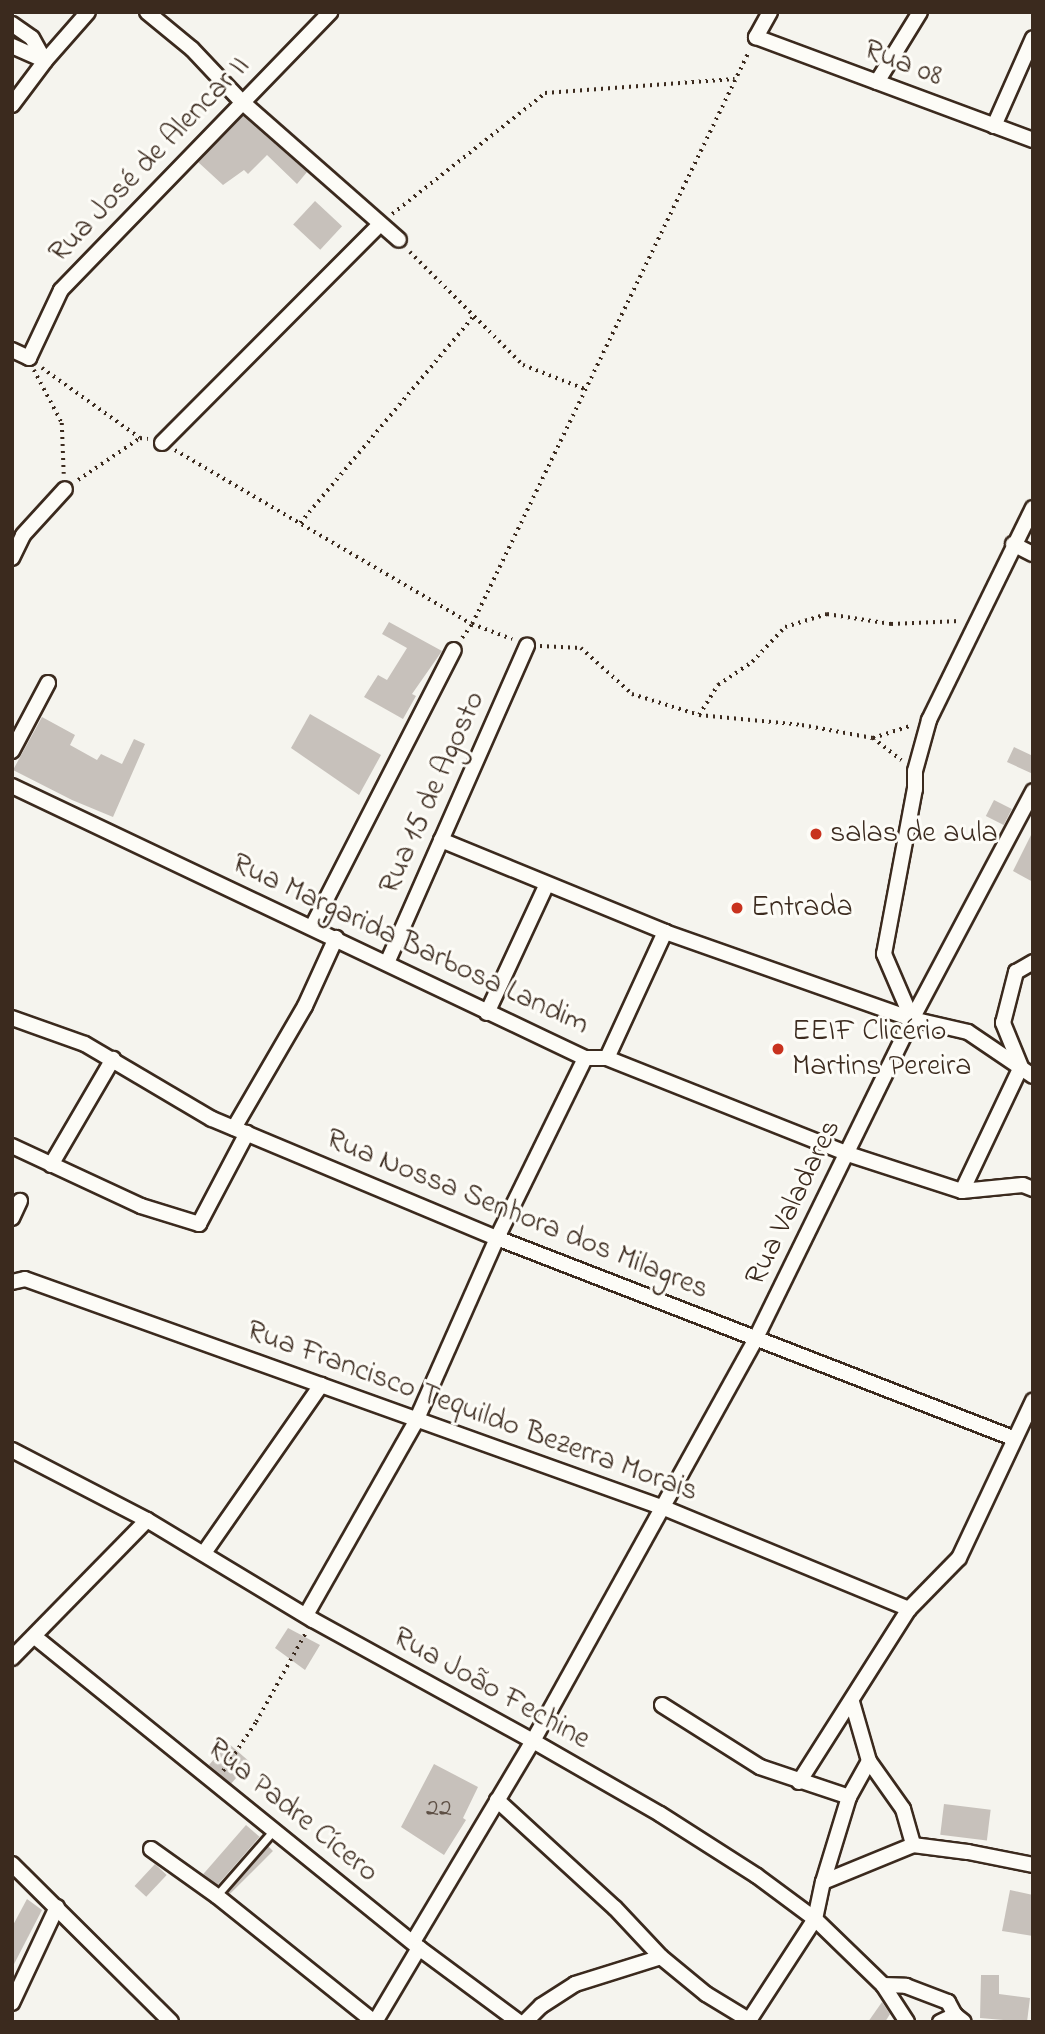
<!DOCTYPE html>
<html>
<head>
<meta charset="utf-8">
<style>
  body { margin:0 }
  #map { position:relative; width:1045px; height:2034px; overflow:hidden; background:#f5f4ee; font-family:"Indie Flower",sans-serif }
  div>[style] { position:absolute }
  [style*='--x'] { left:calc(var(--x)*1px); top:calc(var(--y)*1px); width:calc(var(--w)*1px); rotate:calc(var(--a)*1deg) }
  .building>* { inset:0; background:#c7c1bb; transform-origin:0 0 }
  .path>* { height:3.5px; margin-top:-1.75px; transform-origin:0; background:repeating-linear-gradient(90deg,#3b2a1e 0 2px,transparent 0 7px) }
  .roads { filter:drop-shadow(2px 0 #3b2a1e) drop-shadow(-2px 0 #3b2a1e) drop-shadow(0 2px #3b2a1e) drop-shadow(0 -2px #3b2a1e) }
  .service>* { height:7px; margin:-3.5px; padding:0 3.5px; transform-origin:3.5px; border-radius:3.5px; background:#fdfcf7 }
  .minor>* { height:14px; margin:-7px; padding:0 7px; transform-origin:7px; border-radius:7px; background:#fdfcf7 }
  .dots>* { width:19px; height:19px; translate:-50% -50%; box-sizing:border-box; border:4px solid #fdfcf7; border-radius:50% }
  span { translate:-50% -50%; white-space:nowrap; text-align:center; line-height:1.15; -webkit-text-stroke:6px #fdfcf7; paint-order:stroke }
  .number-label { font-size:26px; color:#5e5045 }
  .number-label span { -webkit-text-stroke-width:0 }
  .street-label { font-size:30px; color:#3b2a1e }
  .poi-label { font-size:30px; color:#3b2a1e }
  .left { translate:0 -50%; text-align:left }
  .frame { position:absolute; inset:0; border:14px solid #3b2a1e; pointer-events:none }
</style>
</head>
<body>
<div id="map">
  <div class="building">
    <div style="clip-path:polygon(243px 116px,307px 172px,297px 184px,267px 155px,248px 174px,244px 170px,223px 185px,198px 162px)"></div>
    <div style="left:315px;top:201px;width:37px;height:32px;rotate:43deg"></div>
    <div style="clip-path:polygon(389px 622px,442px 651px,412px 694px,416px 696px,403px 719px,364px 697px,378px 675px,387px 680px,407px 648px,382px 634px)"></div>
    <div style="clip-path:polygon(310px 714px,381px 755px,359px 795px,291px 748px)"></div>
    <div style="clip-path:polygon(42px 717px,75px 735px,70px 745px,97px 760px,101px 754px,122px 764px,134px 739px,145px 744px,113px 817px,72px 800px,13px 770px)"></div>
    <div style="clip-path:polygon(1014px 747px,1033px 756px,1033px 774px,1007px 762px)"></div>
    <div style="left:994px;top:800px;width:20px;height:18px;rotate:27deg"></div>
    <div style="clip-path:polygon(1033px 831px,1033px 882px,1013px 871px)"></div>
    <div style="clip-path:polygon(288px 1628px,320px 1645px,305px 1670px,275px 1648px)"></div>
    <div style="left:228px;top:1743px;width:29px;height:29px;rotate:41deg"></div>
    <div style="clip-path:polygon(434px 1764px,478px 1787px,463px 1818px,466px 1820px,444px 1855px,401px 1827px)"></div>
    <div style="left:944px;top:1804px;width:47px;height:31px;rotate:7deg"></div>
    <div style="left:246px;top:1825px;width:18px;height:65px;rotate:41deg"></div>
    <div style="left:268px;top:1846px;width:7px;height:61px;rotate:45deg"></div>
    <div style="left:155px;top:1864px;width:16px;height:30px;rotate:43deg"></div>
    <div style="clip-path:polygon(1010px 1890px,1033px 1895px,1033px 1936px,1002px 1931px)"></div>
    <div style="clip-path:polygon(27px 1899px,42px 1910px,12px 1968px,12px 1927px)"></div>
    <div style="clip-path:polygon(981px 1975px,999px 1975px,999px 1994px,1030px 1998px,1027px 2022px,980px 2018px)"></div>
    <div style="clip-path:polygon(882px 2002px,890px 2014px,885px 2022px,868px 2022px)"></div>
  </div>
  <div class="path">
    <div style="--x:392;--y:214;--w:195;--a:-38.3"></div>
    <div style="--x:545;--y:93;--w:190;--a:-4.2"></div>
    <div style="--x:410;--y:252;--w:160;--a:45"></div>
    <div style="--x:523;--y:365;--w:66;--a:21.2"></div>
    <div style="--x:42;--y:368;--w:120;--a:35.5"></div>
    <div style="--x:140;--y:438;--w:8;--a:7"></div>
    <div style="--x:34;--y:370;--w:60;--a:62.2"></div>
    <div style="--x:62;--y:423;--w:51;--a:87.8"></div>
    <div style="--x:175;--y:450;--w:344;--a:30.4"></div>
    <div style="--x:472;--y:624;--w:43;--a:20.6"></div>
    <div style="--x:78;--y:480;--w:75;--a:-34.1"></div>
    <div style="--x:300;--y:523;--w:269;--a:-50"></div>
    <div style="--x:462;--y:638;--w:17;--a:-54"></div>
    <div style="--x:472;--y:624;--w:636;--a:-64.2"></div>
    <div style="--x:540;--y:646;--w:41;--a:2.8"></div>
    <div style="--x:581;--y:648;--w:69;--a:42"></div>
    <div style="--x:632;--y:694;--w:70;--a:17.4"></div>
    <div style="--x:699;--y:715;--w:103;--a:5.5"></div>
    <div style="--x:802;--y:725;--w:72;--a:10.4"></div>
    <div style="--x:873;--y:738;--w:36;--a:38"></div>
    <div style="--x:699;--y:715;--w:36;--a:-58"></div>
    <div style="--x:718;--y:685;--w:41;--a:-34.1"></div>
    <div style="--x:752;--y:662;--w:48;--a:-46.7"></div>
    <div style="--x:785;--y:627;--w:44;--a:-17.2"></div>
    <div style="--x:827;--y:614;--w:65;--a:8.9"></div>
    <div style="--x:891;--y:624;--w:69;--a:-2.5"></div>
    <div style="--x:873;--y:738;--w:40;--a:-18"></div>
    <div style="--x:223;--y:1771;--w:59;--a:-56"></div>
    <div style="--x:256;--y:1722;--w:101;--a:-60.9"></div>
  </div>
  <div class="roads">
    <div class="service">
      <div style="--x:217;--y:1895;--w:86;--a:-48.8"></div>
    </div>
    <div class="minor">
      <div style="--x:147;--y:12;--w:58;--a:39.4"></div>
      <div style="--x:192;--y:49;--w:71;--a:46.7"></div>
      <div style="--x:241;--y:101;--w:210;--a:41.3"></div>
      <div style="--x:770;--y:12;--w:29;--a:119"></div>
      <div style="--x:756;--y:37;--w:296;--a:20.4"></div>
      <div style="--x:12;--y:24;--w:24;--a:35"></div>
      <div style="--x:32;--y:38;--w:26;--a:61"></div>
      <div style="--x:12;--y:46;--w:36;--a:24"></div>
      <div style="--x:877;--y:82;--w:82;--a:-58.4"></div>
      <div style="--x:12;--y:105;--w:55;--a:-53.1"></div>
      <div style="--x:45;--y:61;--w:65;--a:-48.7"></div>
      <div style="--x:994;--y:126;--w:96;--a:-66.1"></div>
      <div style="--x:12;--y:350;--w:19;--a:25"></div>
      <div style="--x:29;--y:358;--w:75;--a:-64.8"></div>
      <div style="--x:61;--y:290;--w:387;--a:-45.9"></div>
      <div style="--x:162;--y:443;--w:309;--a:-45.1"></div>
      <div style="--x:1013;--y:544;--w:22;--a:27"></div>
      <div style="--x:12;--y:558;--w:25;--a:-64"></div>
      <div style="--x:23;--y:535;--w:62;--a:-47.6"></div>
      <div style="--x:12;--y:751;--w:77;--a:-62.1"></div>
      <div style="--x:12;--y:786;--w:634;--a:25.39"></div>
      <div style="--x:585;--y:1058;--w:22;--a:0"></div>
      <div style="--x:607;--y:1058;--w:259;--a:21.7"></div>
      <div style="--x:848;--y:1154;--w:120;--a:18"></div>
      <div style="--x:962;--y:1191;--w:61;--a:-5.6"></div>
      <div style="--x:1023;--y:1185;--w:11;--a:22"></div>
      <div style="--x:441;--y:840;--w:242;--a:22.3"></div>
      <div style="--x:665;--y:932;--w:262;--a:19.4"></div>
      <div style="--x:912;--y:1019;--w:57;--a:13.1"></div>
      <div style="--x:968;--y:1032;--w:78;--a:34.1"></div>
      <div style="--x:312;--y:927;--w:311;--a:-62.9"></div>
      <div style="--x:387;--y:963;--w:347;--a:-66.2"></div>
      <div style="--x:487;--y:1013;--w:142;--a:-65.1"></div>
      <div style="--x:12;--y:1018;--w:77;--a:19.6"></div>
      <div style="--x:85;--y:1044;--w:147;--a:30.6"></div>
      <div style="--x:212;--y:1119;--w:309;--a:22.7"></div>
      <div style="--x:497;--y:1238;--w:553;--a:21.19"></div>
      <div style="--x:912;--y:1019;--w:71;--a:-113.3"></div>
      <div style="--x:884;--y:954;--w:168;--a:-79.4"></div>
      <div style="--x:915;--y:789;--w:18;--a:-90"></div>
      <div style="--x:915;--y:771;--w:53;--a:-74.6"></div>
      <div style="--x:929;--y:720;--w:236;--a:-63.9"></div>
      <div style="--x:607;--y:1058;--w:139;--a:-65.3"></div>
      <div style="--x:234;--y:1128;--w:141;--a:-59.8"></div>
      <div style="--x:305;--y:1006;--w:75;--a:-65.5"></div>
      <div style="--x:12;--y:1146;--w:142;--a:24.9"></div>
      <div style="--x:141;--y:1206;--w:61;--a:17.2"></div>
      <div style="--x:199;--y:1224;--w:103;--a:-62.2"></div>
      <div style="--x:51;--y:1165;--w:123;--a:-59.7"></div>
      <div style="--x:962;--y:1191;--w:137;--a:-64.6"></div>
      <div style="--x:1021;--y:1067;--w:48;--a:-112.2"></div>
      <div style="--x:1003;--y:1023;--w:53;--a:-75.7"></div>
      <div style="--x:1016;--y:972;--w:20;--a:-30"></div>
      <div style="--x:12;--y:1218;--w:19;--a:-65"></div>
      <div style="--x:12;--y:1282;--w:13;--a:-13"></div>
      <div style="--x:25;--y:1279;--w:679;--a:19.72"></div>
      <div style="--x:664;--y:1508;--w:265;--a:22.4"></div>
      <div style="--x:12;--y:1450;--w:152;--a:27.4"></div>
      <div style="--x:147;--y:1520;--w:194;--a:31.1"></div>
      <div style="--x:313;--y:1620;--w:251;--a:28.8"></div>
      <div style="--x:533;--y:1741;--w:146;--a:29.9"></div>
      <div style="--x:660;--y:1814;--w:115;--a:32.6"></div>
      <div style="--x:757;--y:1876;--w:72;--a:36.6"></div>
      <div style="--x:815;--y:1919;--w:95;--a:44.1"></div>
      <div style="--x:883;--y:1985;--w:44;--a:57"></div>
      <div style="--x:204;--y:1553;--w:205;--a:-55.1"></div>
      <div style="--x:306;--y:1615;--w:223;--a:-60.4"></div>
      <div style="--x:416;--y:1421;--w:200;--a:-66.1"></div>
      <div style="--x:497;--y:1238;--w:200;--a:-63.9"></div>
      <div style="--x:35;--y:1637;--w:494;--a:39"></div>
      <div style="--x:419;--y:1948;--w:124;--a:36.5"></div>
      <div style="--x:12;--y:1658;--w:193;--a:-45.6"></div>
      <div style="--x:852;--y:1702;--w:61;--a:73.9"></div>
      <div style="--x:869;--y:1761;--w:59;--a:54.7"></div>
      <div style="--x:903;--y:1809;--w:37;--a:74"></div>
      <div style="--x:662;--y:1705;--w:116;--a:32.3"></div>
      <div style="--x:760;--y:1767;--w:94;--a:18.6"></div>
      <div style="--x:799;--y:1782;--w:205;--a:-57.6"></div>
      <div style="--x:909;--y:1609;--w:71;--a:-45.6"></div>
      <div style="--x:959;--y:1558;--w:174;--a:-64.8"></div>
      <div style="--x:497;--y:1800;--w:160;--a:42.5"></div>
      <div style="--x:615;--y:1908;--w:67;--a:46.8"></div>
      <div style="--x:661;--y:1957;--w:58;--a:39.4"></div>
      <div style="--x:706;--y:1994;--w:50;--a:31.2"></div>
      <div style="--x:151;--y:1849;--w:81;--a:35.5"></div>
      <div style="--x:217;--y:1896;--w:201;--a:38.7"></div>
      <div style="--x:12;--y:1864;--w:224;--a:44.8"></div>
      <div style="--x:823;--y:1882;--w:97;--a:-22.3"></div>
      <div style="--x:913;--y:1845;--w:55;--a:7.3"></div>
      <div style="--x:968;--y:1852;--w:66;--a:11.3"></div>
      <div style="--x:413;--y:1942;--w:234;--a:-59.2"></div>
      <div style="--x:533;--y:1741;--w:461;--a:-61"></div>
      <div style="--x:756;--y:1338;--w:355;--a:-63.9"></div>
      <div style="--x:912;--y:1019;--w:258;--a:-62"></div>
      <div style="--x:883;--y:1985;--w:23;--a:2"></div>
      <div style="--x:906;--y:1986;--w:45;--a:20.9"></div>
      <div style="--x:948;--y:2002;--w:15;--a:62"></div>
      <div style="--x:955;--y:2015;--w:11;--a:38"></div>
      <div style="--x:12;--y:2003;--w:106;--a:-64.9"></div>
      <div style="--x:375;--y:2022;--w:86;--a:-59.3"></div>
      <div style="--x:525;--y:2022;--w:23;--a:-45"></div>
      <div style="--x:541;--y:2006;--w:40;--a:-32.9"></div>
      <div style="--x:575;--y:1984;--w:90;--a:-17.4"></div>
      <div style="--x:748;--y:2022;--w:123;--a:-57"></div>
      <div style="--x:815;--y:1919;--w:38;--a:-78"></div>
      <div style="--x:823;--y:1882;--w:89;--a:-73"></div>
      <div style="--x:849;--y:1797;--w:41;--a:-60.9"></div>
      <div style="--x:940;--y:2022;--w:17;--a:-25"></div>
    </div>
  </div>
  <div class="dots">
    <div style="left:816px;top:834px;background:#c8321e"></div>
    <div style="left:737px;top:908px;background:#c8321e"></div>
    <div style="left:778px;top:1049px;background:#c8321e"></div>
  </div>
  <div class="number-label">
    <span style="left:439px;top:1810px">22</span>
  </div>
  <div class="street-label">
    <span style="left:903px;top:64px;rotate:21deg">Rua 08</span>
    <span style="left:150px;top:160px;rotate:-46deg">Rua José de Alencar II</span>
    <span style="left:433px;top:793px;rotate:-66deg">Rua 15 de Agosto</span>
    <span style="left:410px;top:945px;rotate:25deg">Rua Margarida Barbosa Landim</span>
    <span style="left:794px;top:1203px;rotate:-64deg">Rua Valadares</span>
    <span style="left:517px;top:1215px;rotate:22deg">Rua Nossa Senhora dos Milagres</span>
    <span style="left:472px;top:1412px;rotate:20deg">Rua Francisco Tequildo Bezerra Morais</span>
    <span style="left:491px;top:1689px;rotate:29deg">Rua João Fechine</span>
    <span style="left:292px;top:1811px;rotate:39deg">Rua Padre Cícero</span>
  </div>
  <div class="poi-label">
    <span class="left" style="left:830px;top:834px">salas de aula</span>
    <span class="left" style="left:751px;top:908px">Entrada</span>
    <span class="left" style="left:792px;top:1049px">EEIF Clicério<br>Martins Pereira</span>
  </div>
  <div class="frame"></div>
</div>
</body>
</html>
